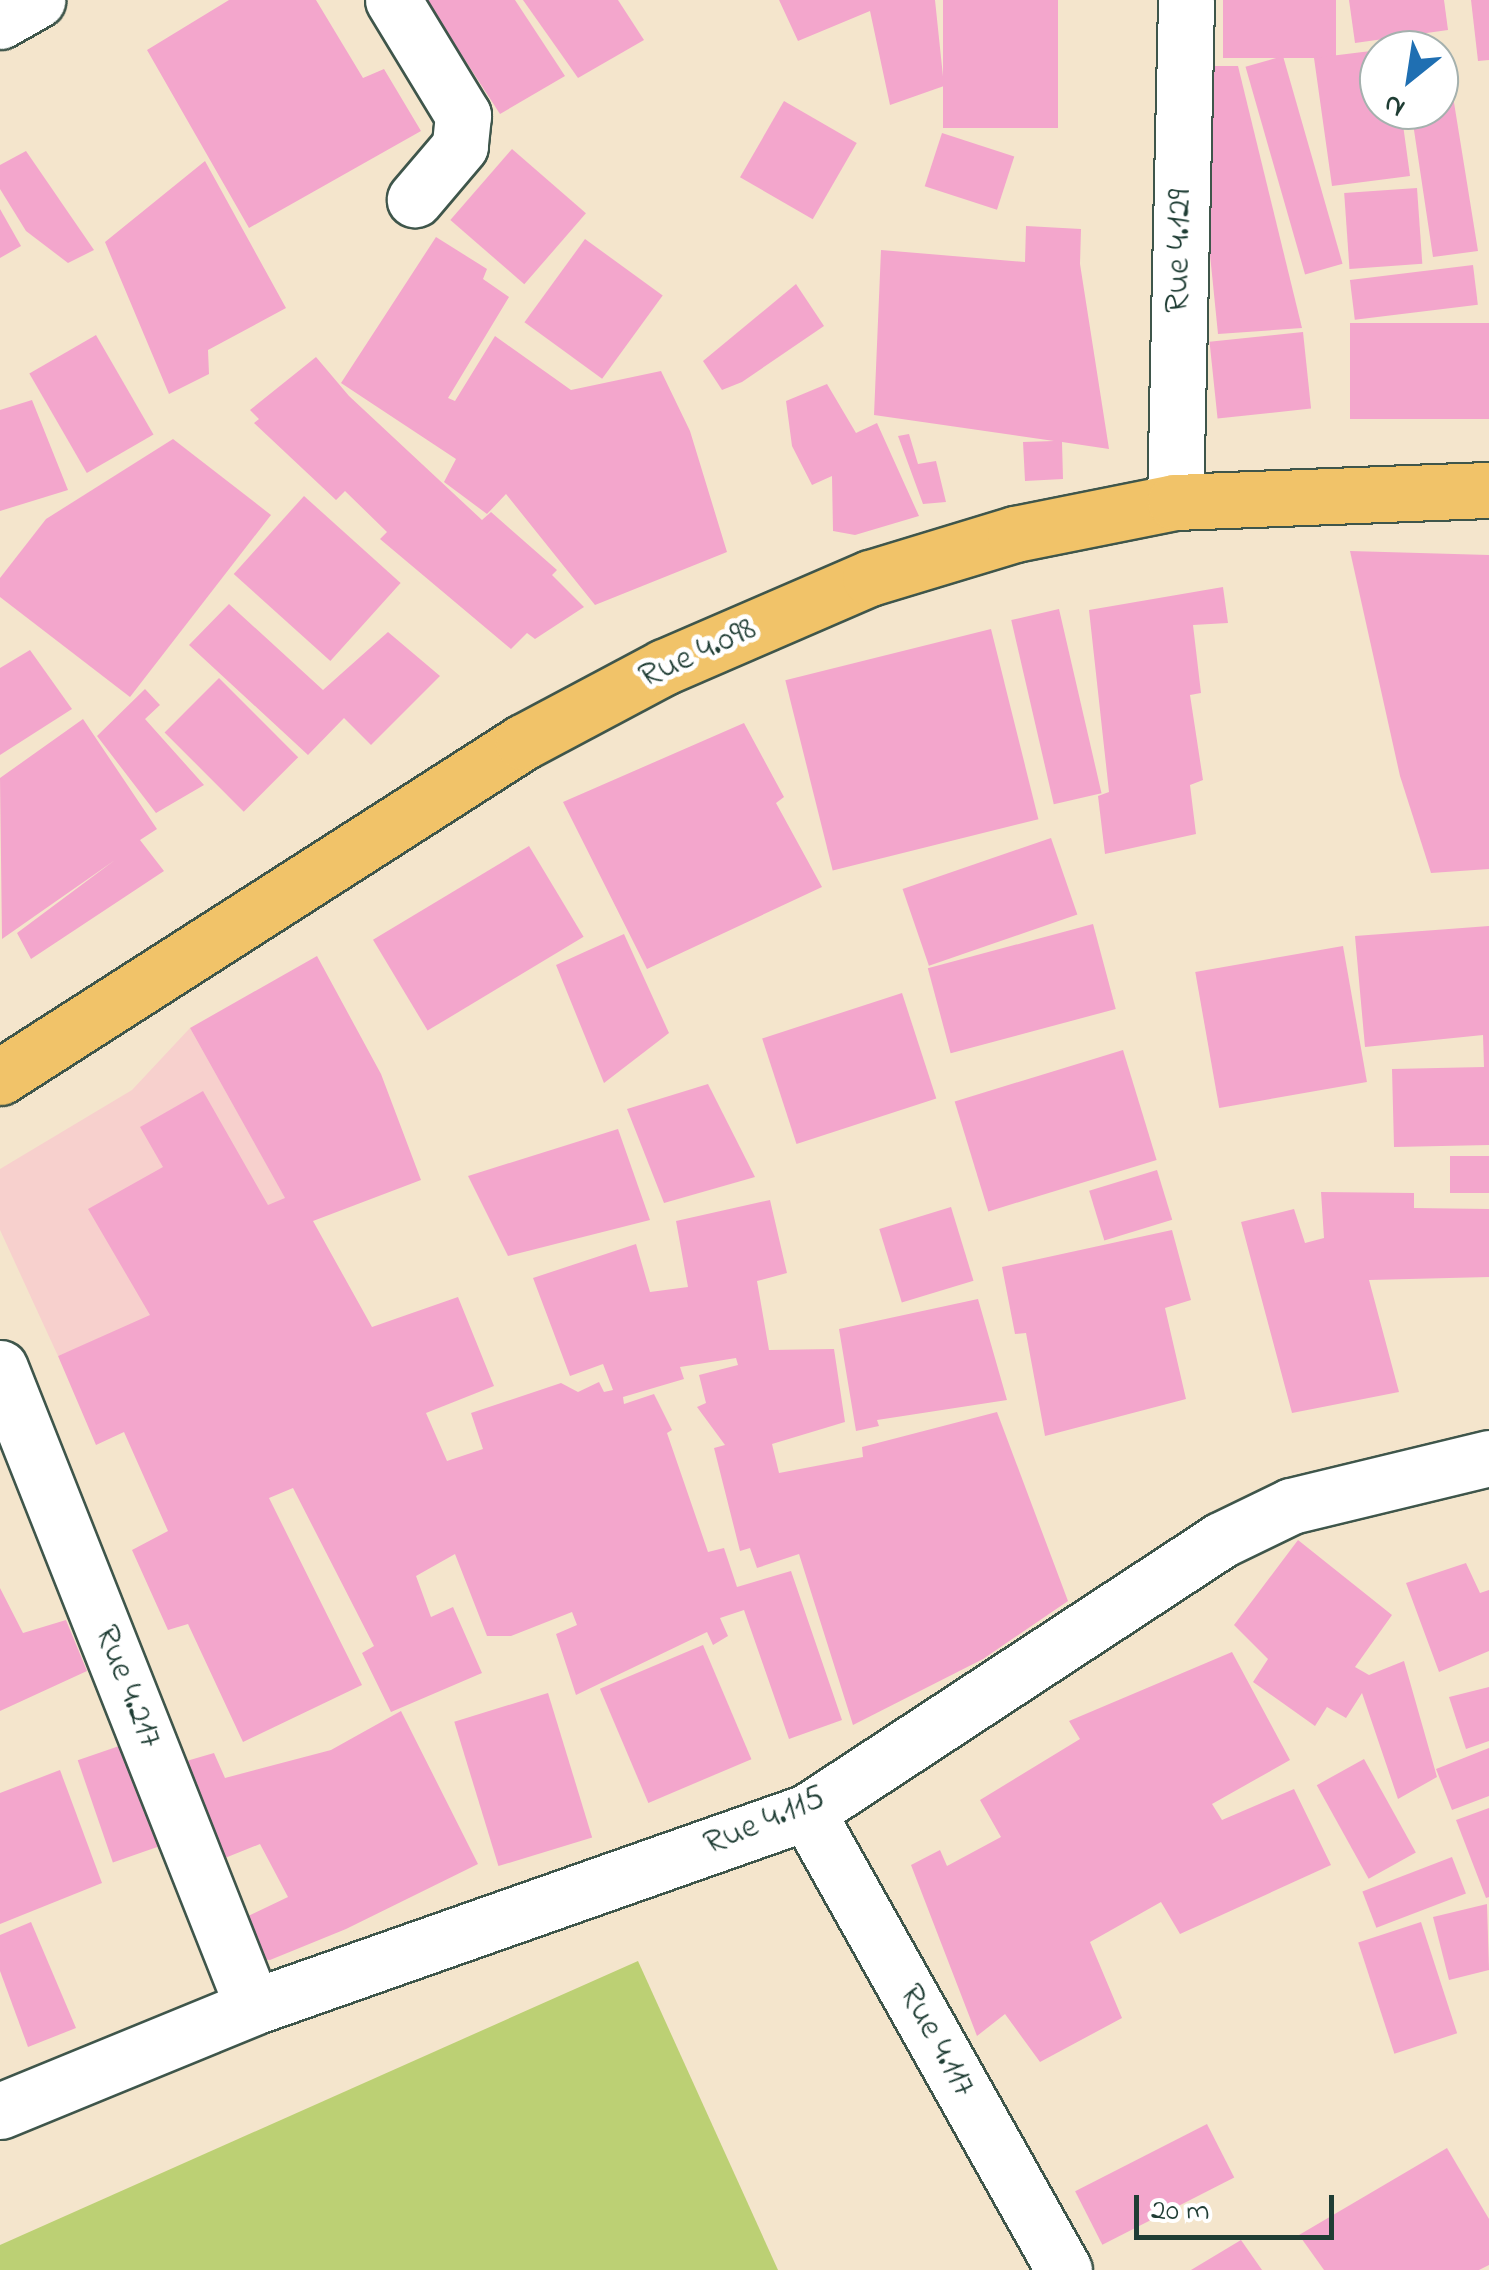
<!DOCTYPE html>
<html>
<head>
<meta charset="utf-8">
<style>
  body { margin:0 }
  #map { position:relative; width:1489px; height:2270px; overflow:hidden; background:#f4e5cc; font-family:"Indie Flower",sans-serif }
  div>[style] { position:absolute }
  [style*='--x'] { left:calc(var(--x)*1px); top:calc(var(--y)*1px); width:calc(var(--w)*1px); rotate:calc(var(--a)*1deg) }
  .built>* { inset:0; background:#f7d0cd }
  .green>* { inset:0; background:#bcd074 }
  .building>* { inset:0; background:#f3a6cc; transform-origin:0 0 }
  .roads { filter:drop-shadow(2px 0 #3f564b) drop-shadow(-2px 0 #3f564b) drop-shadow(0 2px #3f564b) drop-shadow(0 -2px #3f564b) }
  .minor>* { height:55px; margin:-27.5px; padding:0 27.5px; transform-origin:27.5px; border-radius:27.5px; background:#fff }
  .major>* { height:55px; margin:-27.5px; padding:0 27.5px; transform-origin:27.5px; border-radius:27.5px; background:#f1c369 }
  span { translate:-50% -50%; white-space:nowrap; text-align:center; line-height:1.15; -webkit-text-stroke:10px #fff; paint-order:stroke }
  .street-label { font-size:35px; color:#1f3d34 }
  .north { position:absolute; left:1359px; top:30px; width:100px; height:100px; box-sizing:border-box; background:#fff; border:2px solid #a5b1ae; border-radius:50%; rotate:210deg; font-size:28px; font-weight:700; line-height:40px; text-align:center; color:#1f3d34 }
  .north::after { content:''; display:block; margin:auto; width:35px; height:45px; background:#1f6fb2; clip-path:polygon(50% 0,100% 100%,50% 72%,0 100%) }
  .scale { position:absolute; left:1134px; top:2195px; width:200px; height:45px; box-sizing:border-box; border:5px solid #1f3d34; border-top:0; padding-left:12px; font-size:30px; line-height:35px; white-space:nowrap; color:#1f3d34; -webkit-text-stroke:8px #fff; paint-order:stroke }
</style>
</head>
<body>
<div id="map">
  <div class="built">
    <div style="clip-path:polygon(190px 1028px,301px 1226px,151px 1317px,58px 1356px,0 1230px,0 1169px,132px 1090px)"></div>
  </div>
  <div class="green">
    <div style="clip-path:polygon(638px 1961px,778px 2270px,0 2270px,0 2245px)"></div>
  </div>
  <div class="building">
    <div style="clip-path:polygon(229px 0,316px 0,363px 78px,384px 69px,421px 131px,249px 228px,147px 50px)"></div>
    <div style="clip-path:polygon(426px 0,515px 0,565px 76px,500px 114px)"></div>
    <div style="clip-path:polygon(523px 0,618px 0,644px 40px,578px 78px)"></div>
    <div style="clip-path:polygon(779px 0,935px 0,944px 86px,890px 105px,870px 11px,798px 41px)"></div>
    <div style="left:943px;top:0;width:115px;height:128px"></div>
    <div style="left:1223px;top:0;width:113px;height:58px"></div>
    <div style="clip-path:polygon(1349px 0,1444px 0,1448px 30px,1355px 43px)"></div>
    <div style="clip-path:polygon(1471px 0,1489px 0,1489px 60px,1478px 61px)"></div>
    <div style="clip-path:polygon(1379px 50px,1379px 110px,1401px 110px,1410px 176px,1332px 186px,1314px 58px)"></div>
    <div style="left:1283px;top:56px;width:216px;height:39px;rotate:74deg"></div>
    <div style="clip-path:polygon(1191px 66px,1238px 66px,1302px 328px,1218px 334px)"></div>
    <div style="clip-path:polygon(1451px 84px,1478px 251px,1433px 257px,1411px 110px,1439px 110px,1439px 86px)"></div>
    <div style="left:784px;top:101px;width:84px;height:88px;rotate:30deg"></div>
    <div style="left:942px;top:133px;width:76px;height:56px;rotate:18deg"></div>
    <div style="left:512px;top:149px;width:98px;height:94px;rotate:41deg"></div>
    <div style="clip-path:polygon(26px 151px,94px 250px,68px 263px,26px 231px,0 189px,0 165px)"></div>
    <div style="clip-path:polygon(205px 161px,286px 308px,208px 350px,209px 374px,169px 394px,105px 242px)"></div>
    <div style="left:1417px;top:188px;width:76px;height:73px;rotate:86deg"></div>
    <div style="clip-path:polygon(0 209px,21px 246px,0 258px)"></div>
    <div style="clip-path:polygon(1026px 226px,1081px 229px,1080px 264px,1109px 449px,1062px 442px,1063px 479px,1025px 481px,1023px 442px,1054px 441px,874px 415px,881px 250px,1025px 262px)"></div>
    <div style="clip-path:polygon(436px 237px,487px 269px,483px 279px,509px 297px,448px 398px,455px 401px,495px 336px,571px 390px,661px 371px,690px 431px,727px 552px,595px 605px,506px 494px,487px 514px,444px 482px,456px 459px,341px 383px)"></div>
    <div style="left:585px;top:239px;width:96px;height:103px;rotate:36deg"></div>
    <div style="left:1473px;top:265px;width:40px;height:124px;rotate:83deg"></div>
    <div style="clip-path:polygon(796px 284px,824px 326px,742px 382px,722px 390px,703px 361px)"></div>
    <div style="left:1489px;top:323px;width:96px;height:139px;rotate:90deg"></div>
    <div style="left:1303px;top:332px;width:77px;height:94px;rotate:84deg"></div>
    <div style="left:96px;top:335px;width:115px;height:77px;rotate:60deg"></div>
    <div style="clip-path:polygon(316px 357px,349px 396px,482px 520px,491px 512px,557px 570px,552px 575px,584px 607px,535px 639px,527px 633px,511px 649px,380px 539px,387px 532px,345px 491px,336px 500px,254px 423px,259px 419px,250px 410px)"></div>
    <div style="clip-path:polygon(827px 384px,856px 433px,877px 423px,919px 516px,855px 535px,833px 531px,832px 476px,812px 485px,792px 446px,786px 401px)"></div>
    <div style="clip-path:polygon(32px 400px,68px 490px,0 511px,0 410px)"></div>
    <div style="clip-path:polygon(909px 434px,918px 464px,936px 461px,946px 502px,923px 504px,898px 436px)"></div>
    <div style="clip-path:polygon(173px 439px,271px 515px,130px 697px,0 597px,0 578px,46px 519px)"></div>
    <div style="left:304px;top:496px;width:130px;height:105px;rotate:42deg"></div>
    <div style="clip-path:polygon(1350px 551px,1489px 555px,1489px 869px,1431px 873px,1400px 776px)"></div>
    <div style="clip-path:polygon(1223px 587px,1228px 623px,1193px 625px,1201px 693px,1190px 695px,1203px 780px,1190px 785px,1196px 834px,1105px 854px,1098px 796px,1109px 792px,1089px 610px)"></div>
    <div style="clip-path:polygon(229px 604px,323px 690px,388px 632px,440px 676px,371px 745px,344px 718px,308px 755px,189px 645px)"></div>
    <div style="left:1059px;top:609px;width:189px;height:49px;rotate:77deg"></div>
    <div style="left:991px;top:629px;width:196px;height:212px;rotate:76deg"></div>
    <div style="clip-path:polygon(30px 650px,72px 709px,0 755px,0 668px)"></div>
    <div style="left:219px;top:678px;width:112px;height:77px;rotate:45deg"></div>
    <div style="clip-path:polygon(145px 689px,160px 705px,145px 719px,204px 785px,156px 813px,97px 736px)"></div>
    <div style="clip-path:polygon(83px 719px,157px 829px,140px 840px,164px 871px,31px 959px,17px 933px,115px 860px,2px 939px,0 778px)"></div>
    <div style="clip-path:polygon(744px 723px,784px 797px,776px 803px,822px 887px,647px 969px,563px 802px)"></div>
    <div style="left:1051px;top:838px;width:81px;height:157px;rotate:71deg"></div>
    <div style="left:529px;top:846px;width:106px;height:182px;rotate:59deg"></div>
    <div style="left:1093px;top:924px;width:88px;height:171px;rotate:75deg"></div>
    <div style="clip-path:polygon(1489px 926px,1489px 1145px,1394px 1147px,1392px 1069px,1484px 1067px,1483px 1035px,1365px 1047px,1355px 936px)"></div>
    <div style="clip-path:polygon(624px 934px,669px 1033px,604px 1083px,556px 965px)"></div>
    <div style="left:1343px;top:946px;width:138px;height:150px;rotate:80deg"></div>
    <div style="clip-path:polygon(317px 956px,381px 1074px,421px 1180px,313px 1221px,372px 1327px,458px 1297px,494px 1386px,426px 1413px,447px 1461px,483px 1449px,471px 1413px,561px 1383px,578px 1392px,599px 1382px,604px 1392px,613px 1390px,603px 1364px,570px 1376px,533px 1278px,636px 1244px,650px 1292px,688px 1287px,676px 1221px,770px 1200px,787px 1273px,757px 1281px,769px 1350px,834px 1349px,845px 1422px,772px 1444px,779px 1473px,863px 1457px,862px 1447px,997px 1412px,1068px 1601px,983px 1659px,853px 1725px,799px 1554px,757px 1568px,750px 1548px,740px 1551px,714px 1448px,725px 1445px,697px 1407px,706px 1403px,699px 1375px,738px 1365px,736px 1358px,680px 1367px,684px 1379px,623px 1397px,624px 1404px,654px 1394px,672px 1430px,667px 1433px,708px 1552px,724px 1548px,737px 1587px,791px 1571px,842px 1720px,789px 1739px,744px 1610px,720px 1618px,728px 1636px,713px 1645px,707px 1632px,576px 1695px,556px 1634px,577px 1625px,572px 1612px,511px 1636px,487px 1636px,455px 1554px,416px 1576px,431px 1617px,453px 1607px,482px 1673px,391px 1712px,362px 1653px,374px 1646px,293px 1488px,269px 1498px,362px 1685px,243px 1742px,188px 1624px,168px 1630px,132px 1550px,168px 1531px,124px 1432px,96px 1445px,58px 1356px,150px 1315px,88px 1209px,163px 1167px,140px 1127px,203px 1091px,268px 1205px,285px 1198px,190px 1028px)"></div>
    <div style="left:902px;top:993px;width:111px;height:147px;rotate:72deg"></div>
    <div style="left:1123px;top:1050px;width:115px;height:176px;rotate:73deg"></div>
    <div style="clip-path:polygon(708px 1084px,755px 1177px,664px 1203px,627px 1109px)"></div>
    <div style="clip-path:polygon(618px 1129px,650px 1220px,508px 1256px,468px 1176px)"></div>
    <div style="left:1450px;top:1156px;width:39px;height:37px"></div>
    <div style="left:1157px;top:1170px;width:52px;height:71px;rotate:73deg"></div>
    <div style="clip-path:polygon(1321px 1192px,1414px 1193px,1414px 1208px,1489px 1209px,1489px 1277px,1369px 1280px,1399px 1392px,1292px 1413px,1241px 1222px,1294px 1209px,1305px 1243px,1324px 1238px)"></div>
    <div style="left:951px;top:1207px;width:77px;height:75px;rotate:73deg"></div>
    <div style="clip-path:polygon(1172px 1230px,1191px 1300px,1165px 1308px,1186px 1399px,1045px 1436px,1026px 1333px,1015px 1334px,1002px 1267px)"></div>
    <div style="clip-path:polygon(978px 1299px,1007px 1400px,877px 1420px,879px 1426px,856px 1431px,839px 1329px)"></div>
    <div style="clip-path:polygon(1298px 1540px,1392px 1615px,1355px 1667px,1369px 1675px,1404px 1661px,1437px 1777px,1398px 1799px,1362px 1693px,1346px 1718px,1327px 1707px,1315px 1726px,1253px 1682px,1268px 1659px,1234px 1625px)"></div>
    <div style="clip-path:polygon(1466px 1563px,1480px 1593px,1489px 1590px,1489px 1651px,1439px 1672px,1406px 1583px)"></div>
    <div style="clip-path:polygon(0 1588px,23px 1633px,66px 1620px,87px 1671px,0 1711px)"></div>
    <div style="left:703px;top:1645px;width:124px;height:112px;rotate:67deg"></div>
    <div style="clip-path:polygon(1232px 1652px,1290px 1760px,1212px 1804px,1222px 1820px,1294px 1789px,1331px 1865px,1180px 1934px,1161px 1902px,1090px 1942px,1122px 2018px,1040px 2062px,1005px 2014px,977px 2036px,911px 1865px,940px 1850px,947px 1866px,1001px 1837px,980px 1800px,1080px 1739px,1069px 1721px)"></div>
    <div style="clip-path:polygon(1489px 1687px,1489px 1741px,1466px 1749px,1449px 1697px)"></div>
    <div style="left:548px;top:1693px;width:151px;height:98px;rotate:73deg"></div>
    <div style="clip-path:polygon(401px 1711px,478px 1864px,346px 1929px,270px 1960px,252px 1958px,242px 1919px,288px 1897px,260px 1844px,220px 1860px,183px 1762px,214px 1753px,225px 1778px,331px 1750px)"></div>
    <div style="left:125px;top:1744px;width:108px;height:50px;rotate:71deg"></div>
    <div style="clip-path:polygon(1489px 1748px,1489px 1796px,1452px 1810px,1436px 1769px)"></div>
    <div style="left:1364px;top:1759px;width:107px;height:54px;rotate:61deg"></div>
    <div style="clip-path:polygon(60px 1770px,102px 1883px,0 1924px,0 1793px)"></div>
    <div style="clip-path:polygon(1489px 1808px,1489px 1897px,1486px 1898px,1456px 1820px)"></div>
    <div style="left:1452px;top:1857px;width:39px;height:96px;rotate:69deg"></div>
    <div style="clip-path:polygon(1487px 1904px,1489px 1970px,1449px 1980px,1433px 1917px)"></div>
    <div style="clip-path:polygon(31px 1922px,76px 2028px,28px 2047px,0 1971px,0 1935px)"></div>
    <div style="left:1421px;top:1922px;width:117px;height:66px;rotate:72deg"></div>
    <div style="left:1207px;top:2124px;width:60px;height:148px;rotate:63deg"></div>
    <div style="clip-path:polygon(1447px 2148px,1489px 2219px,1489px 2265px,1479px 2270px,1324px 2270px,1299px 2235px)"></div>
    <div style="clip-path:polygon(1241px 2240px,1262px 2270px,1191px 2270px)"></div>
  </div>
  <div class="roads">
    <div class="minor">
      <div style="--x:393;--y:0;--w:135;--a:58.7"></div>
      <div style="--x:463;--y:115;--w:31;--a:96"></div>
      <div style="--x:460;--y:146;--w:70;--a:130.3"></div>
      <div style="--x:0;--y:21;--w:43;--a:-29.6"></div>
      <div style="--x:1175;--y:502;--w:502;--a:-88.74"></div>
      <div style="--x:0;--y:1368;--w:687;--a:68.4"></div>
      <div style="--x:807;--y:1812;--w:525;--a:60.7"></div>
      <div style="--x:0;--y:2111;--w:274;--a:-22.3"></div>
      <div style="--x:253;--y:2007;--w:587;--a:-19.39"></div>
      <div style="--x:807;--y:1812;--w:495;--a:-33.3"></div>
      <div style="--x:1221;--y:1540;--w:78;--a:-25.9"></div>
      <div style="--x:1291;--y:1506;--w:204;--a:-13.6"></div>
    </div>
    <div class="major">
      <div style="--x:0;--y:1077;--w:621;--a:-32.64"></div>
      <div style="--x:523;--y:742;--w:160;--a:-28"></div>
      <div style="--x:664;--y:667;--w:224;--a:-23.4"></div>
      <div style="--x:870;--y:578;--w:152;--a:-16.9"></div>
      <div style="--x:1015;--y:534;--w:163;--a:-11.3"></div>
      <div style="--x:1175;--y:502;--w:314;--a:-2.2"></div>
    </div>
  </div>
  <div class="street-label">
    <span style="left:1180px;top:251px;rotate:-89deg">Rue 4.129</span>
    <span style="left:698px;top:654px;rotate:-25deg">Rue 4.098</span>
    <span style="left:127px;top:1687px;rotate:68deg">Rue 4.217</span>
    <span style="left:765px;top:1822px;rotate:-23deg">Rue 4.115</span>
    <span style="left:936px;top:2041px;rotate:61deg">Rue 4.117</span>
  </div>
  <div class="north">N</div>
  <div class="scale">20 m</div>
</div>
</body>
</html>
